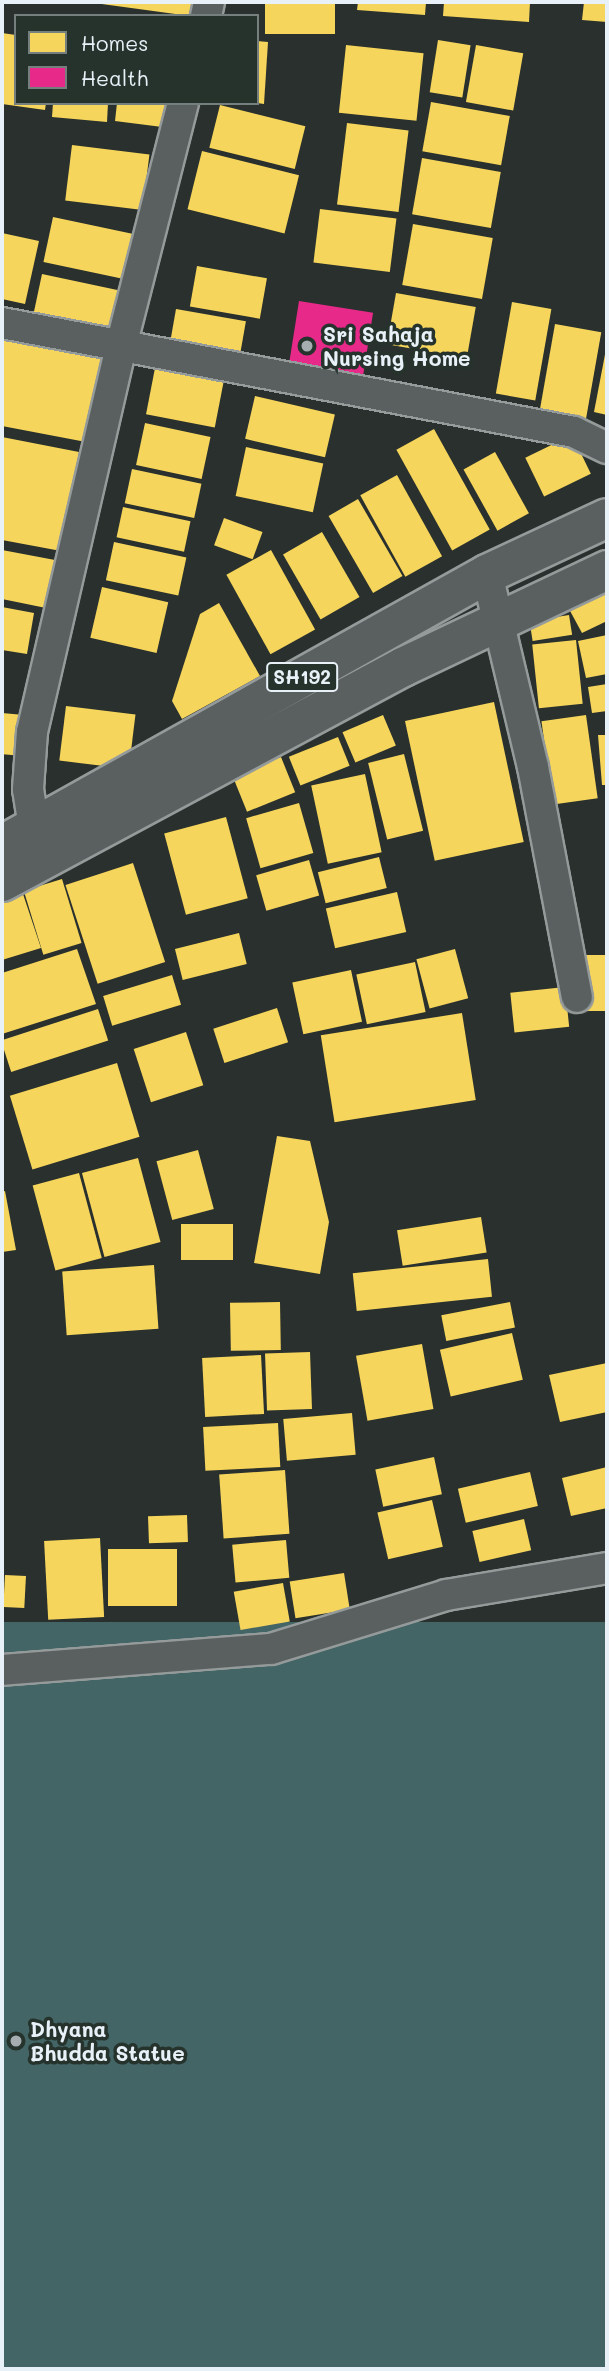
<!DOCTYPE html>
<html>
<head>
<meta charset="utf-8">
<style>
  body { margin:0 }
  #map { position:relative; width:609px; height:2371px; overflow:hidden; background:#29302d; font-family:Mali,sans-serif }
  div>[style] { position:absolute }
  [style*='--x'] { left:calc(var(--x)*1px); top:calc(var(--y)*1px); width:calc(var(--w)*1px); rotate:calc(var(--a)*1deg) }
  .water>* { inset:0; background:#436565; transform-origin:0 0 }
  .homes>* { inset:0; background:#f6d55c; transform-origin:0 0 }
  .health>* { inset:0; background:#e7298a; transform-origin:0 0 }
  .roads { filter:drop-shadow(2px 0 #959a9a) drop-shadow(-2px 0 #959a9a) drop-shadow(0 2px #959a9a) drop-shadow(0 -2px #959a9a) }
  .street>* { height:30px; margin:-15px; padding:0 15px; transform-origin:15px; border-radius:15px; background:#5a6060 }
  .primary>* { height:38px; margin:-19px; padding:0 19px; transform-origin:19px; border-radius:19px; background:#5a6060 }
  .dots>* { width:19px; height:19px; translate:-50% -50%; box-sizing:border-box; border:4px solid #26332d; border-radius:50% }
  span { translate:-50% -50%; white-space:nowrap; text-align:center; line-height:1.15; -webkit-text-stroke:7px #26332d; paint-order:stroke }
  .shield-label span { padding:2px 5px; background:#26332d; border:2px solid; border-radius:5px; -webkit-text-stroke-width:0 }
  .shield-label { font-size:19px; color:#e8f1f8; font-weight:700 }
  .poi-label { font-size:21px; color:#e8f1f8; font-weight:700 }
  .left { translate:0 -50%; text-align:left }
  .frame { position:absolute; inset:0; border:4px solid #e8f1f8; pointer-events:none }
  .legend { position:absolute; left:14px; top:14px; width:245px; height:91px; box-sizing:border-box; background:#26332d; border:2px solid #747f7e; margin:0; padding:9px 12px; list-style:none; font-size:21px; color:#e8f1f8 }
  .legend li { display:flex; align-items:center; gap:14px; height:35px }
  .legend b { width:35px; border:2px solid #747f7e }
</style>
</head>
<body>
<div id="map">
  <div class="water">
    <div style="left:607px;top:1622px;width:747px;height:612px;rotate:90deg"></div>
  </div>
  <div class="homes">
    <div style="clip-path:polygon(87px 2px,192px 2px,190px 16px)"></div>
    <div style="left:265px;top:2px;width:70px;height:32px"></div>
    <div style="clip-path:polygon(358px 2px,426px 2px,425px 15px,357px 10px)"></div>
    <div style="clip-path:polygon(444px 2px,530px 2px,529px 22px,443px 16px)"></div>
    <div style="clip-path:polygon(584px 2px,607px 2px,607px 22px,582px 20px)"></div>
    <div style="clip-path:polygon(2px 33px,16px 35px,16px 103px,46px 103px,45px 110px,2px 104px)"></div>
    <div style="left:438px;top:40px;width:33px;height:53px;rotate:9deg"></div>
    <div style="clip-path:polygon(257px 41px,268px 42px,264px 104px,257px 103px)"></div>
    <div style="left:346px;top:45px;width:78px;height:68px;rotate:6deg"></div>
    <div style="left:476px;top:45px;width:48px;height:58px;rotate:10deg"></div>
    <div style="left:431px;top:102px;width:80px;height:50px;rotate:10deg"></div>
    <div style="clip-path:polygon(53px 103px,108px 103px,107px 122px,52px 117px)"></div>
    <div style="clip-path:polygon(117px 103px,173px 103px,170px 128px,115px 121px)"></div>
    <div style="left:220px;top:105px;width:88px;height:44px;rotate:14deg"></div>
    <div style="left:347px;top:123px;width:62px;height:82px;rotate:7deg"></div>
    <div style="left:72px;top:145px;width:78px;height:56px;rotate:7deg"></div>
    <div style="left:202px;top:151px;width:100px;height:60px;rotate:14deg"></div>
    <div style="left:422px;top:158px;width:80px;height:57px;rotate:10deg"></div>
    <div style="left:320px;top:209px;width:77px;height:54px;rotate:7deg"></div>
    <div style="left:53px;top:217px;width:87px;height:46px;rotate:12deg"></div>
    <div style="left:413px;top:224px;width:81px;height:62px;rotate:10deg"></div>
    <div style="clip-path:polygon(2px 233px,39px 241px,25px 304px,2px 299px)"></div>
    <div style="left:197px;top:266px;width:71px;height:41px;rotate:10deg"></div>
    <div style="left:42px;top:274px;width:89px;height:42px;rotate:12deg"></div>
    <div style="left:396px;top:293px;width:81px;height:52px;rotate:10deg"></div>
    <div style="left:512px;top:302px;width:40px;height:93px;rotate:10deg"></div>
    <div style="left:176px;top:309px;width:71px;height:38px;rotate:10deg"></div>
    <div style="left:555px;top:324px;width:47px;height:93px;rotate:10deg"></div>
    <div style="clip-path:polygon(2px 338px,101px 357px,86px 442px,2px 426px)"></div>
    <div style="clip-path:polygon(607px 344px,607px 415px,594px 412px)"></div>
    <div style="left:155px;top:368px;width:70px;height:47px;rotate:11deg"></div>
    <div style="left:255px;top:396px;width:82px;height:44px;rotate:13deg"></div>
    <div style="left:145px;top:423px;width:67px;height:43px;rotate:12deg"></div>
    <div style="left:434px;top:429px;width:115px;height:43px;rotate:61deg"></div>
    <div style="left:572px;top:435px;width:43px;height:52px;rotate:64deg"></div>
    <div style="clip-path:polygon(2px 437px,79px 452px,61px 551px,2px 540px)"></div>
    <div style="left:246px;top:447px;width:79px;height:50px;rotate:12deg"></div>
    <div style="left:495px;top:452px;width:70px;height:36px;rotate:61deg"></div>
    <div style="left:132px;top:469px;width:71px;height:35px;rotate:12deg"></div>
    <div style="left:397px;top:475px;width:93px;height:42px;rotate:61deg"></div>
    <div style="left:358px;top:499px;width:89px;height:34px;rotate:60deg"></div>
    <div style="left:123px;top:507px;width:69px;height:31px;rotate:12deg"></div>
    <div style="left:224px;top:518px;width:41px;height:29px;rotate:20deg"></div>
    <div style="left:322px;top:532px;width:75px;height:45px;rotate:60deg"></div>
    <div style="left:114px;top:542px;width:74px;height:39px;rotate:12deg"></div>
    <div style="clip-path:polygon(2px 550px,55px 560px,46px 608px,2px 599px)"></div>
    <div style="left:271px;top:550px;width:91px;height:51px;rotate:61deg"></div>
    <div style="left:102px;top:587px;width:68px;height:52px;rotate:13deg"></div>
    <div style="clip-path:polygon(607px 590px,607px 621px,582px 633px,569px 609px)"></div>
    <div style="clip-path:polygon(219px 603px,260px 676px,182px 719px,172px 701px,200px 614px)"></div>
    <div style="clip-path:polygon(2px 607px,34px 613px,27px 654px,2px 650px)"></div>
    <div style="left:569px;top:615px;width:20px;height:40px;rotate:81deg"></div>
    <div style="clip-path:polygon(607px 635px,607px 674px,586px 678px,578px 641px)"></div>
    <div style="left:576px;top:640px;width:64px;height:44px;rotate:84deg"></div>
    <div style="clip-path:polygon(607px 684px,607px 711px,592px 713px,588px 687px)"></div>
    <div style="left:494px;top:702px;width:143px;height:91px;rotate:78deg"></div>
    <div style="left:66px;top:706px;width:70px;height:55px;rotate:7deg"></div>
    <div style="left:2px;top:713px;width:25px;height:41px;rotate:5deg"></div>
    <div style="left:383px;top:715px;width:33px;height:44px;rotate:67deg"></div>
    <div style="left:586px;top:715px;width:84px;height:45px;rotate:82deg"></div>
    <div style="clip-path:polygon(598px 735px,607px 735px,607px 785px,602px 785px)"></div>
    <div style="left:338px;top:737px;width:31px;height:53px;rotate:68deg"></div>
    <div style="left:404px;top:754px;width:79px;height:37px;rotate:76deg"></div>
    <div style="left:281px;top:757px;width:38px;height:52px;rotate:68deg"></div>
    <div style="left:365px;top:774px;width:80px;height:55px;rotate:78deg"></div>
    <div style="left:299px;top:803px;width:52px;height:55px;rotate:74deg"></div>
    <div style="left:226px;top:817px;width:84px;height:64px;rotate:75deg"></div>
    <div style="left:379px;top:857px;width:32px;height:63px;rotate:76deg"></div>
    <div style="left:309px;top:860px;width:37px;height:55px;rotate:74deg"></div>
    <div style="left:133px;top:863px;width:104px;height:71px;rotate:72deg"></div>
    <div style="left:62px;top:879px;width:67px;height:40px;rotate:73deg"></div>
    <div style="left:397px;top:892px;width:41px;height:73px;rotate:77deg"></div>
    <div style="clip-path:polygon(23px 894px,41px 948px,2px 960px,2px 901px)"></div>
    <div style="left:239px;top:933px;width:32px;height:66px;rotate:76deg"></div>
    <div style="clip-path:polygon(77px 949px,96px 1004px,2px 1034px,2px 973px)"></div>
    <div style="left:455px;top:949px;width:51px;height:40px;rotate:75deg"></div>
    <div style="left:607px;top:955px;width:56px;height:22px;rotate:90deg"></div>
    <div style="left:415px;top:962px;width:51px;height:60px;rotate:78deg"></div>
    <div style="left:351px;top:970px;width:53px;height:60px;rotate:78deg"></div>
    <div style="left:172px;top:975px;width:31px;height:72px;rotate:73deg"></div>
    <div style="left:565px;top:987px;width:40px;height:55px;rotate:84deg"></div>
    <div style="left:277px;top:1008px;width:36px;height:67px;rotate:72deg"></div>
    <div style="left:98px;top:1009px;width:33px;height:102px;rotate:72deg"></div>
    <div style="left:462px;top:1013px;width:88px;height:143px;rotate:81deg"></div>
    <div style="left:186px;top:1032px;width:56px;height:55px;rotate:72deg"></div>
    <div style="left:117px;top:1063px;width:77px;height:112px;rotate:73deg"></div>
    <div style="clip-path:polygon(277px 1136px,310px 1141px,329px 1222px,320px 1274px,254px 1263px)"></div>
    <div style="left:198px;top:1150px;width:61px;height:43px;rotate:75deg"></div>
    <div style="left:138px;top:1158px;width:87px;height:58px;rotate:75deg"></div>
    <div style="left:79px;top:1173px;width:88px;height:48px;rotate:75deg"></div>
    <div style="clip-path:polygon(5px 1191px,16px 1250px,2px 1252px,2px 1192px)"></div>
    <div style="left:481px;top:1217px;width:36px;height:85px;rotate:81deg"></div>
    <div style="left:181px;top:1224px;width:52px;height:36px"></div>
    <div style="left:488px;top:1259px;width:38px;height:136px;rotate:84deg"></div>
    <div style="left:154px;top:1265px;width:64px;height:92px;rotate:86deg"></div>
    <div style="left:280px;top:1302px;width:48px;height:50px;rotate:89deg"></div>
    <div style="left:510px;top:1302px;width:26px;height:70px;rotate:79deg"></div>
    <div style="left:512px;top:1333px;width:48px;height:74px;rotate:77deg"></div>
    <div style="left:422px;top:1344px;width:66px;height:67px;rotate:80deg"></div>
    <div style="left:310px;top:1352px;width:57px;height:45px;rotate:88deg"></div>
    <div style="left:261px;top:1355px;width:59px;height:59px;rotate:87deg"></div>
    <div style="clip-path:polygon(607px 1363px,607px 1412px,560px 1422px,549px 1375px)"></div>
    <div style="left:352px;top:1413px;width:42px;height:69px;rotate:85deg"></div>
    <div style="left:278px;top:1423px;width:44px;height:75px;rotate:87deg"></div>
    <div style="left:434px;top:1457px;width:38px;height:60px;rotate:78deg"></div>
    <div style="clip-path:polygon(607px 1467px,607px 1508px,571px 1516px,562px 1478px)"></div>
    <div style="left:285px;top:1470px;width:64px;height:66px;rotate:86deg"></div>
    <div style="left:530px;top:1472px;width:35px;height:74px;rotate:77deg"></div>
    <div style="left:432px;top:1500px;width:48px;height:56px;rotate:77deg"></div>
    <div style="left:187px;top:1515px;width:27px;height:39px;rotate:88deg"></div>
    <div style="left:524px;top:1519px;width:32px;height:53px;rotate:77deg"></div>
    <div style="left:100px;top:1538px;width:79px;height:56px;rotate:87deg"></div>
    <div style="left:286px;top:1540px;width:38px;height:54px;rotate:85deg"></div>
    <div style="left:177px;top:1549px;width:57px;height:69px;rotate:90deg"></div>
    <div style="left:344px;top:1573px;width:37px;height:55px;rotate:81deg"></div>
    <div style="left:5px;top:1575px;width:21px;height:32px;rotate:3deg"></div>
    <div style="left:283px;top:1583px;width:39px;height:50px;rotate:80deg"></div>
  </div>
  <div class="health">
    <div style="left:299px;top:301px;width:75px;height:74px;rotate:9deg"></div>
  </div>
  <div class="roads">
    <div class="street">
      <div style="--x:206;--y:16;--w:14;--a:-78"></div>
      <div style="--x:2;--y:323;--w:582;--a:10.79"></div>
      <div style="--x:574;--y:432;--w:37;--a:26"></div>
      <div style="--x:487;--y:574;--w:198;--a:76.6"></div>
      <div style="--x:533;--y:767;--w:234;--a:79.2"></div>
      <div style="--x:34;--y:827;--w:38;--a:-99"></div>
      <div style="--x:28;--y:789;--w:57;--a:-86"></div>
      <div style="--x:32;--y:732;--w:396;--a:-77"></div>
      <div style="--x:121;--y:346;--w:251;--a:-75.7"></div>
      <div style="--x:2;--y:1670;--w:270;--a:-4.5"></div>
      <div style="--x:271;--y:1649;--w:183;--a:-17.1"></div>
      <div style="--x:446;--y:1595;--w:163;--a:-9.5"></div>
    </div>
    <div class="primary">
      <div style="--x:2;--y:845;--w:556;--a:-29.19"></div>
      <div style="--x:487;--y:574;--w:132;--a:-25"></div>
      <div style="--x:2;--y:882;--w:455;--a:-28.2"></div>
      <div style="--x:403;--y:667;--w:226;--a:-25.4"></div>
    </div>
  </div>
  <div class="dots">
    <div style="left:307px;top:346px;background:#a5adb1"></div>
    <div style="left:16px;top:2041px;background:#a5adb1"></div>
  </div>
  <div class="shield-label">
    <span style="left:302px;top:677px">SH192</span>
  </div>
  <div class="poi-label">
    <span class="left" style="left:323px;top:346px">Sri Sahaja<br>Nursing Home</span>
    <span class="left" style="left:30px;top:2041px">Dhyana<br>Bhudda Statue</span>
  </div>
  <div class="frame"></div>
  <ul class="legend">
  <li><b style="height:19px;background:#f6d55c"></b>Homes</li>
  <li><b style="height:19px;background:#e7298a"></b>Health</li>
  </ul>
</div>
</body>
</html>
